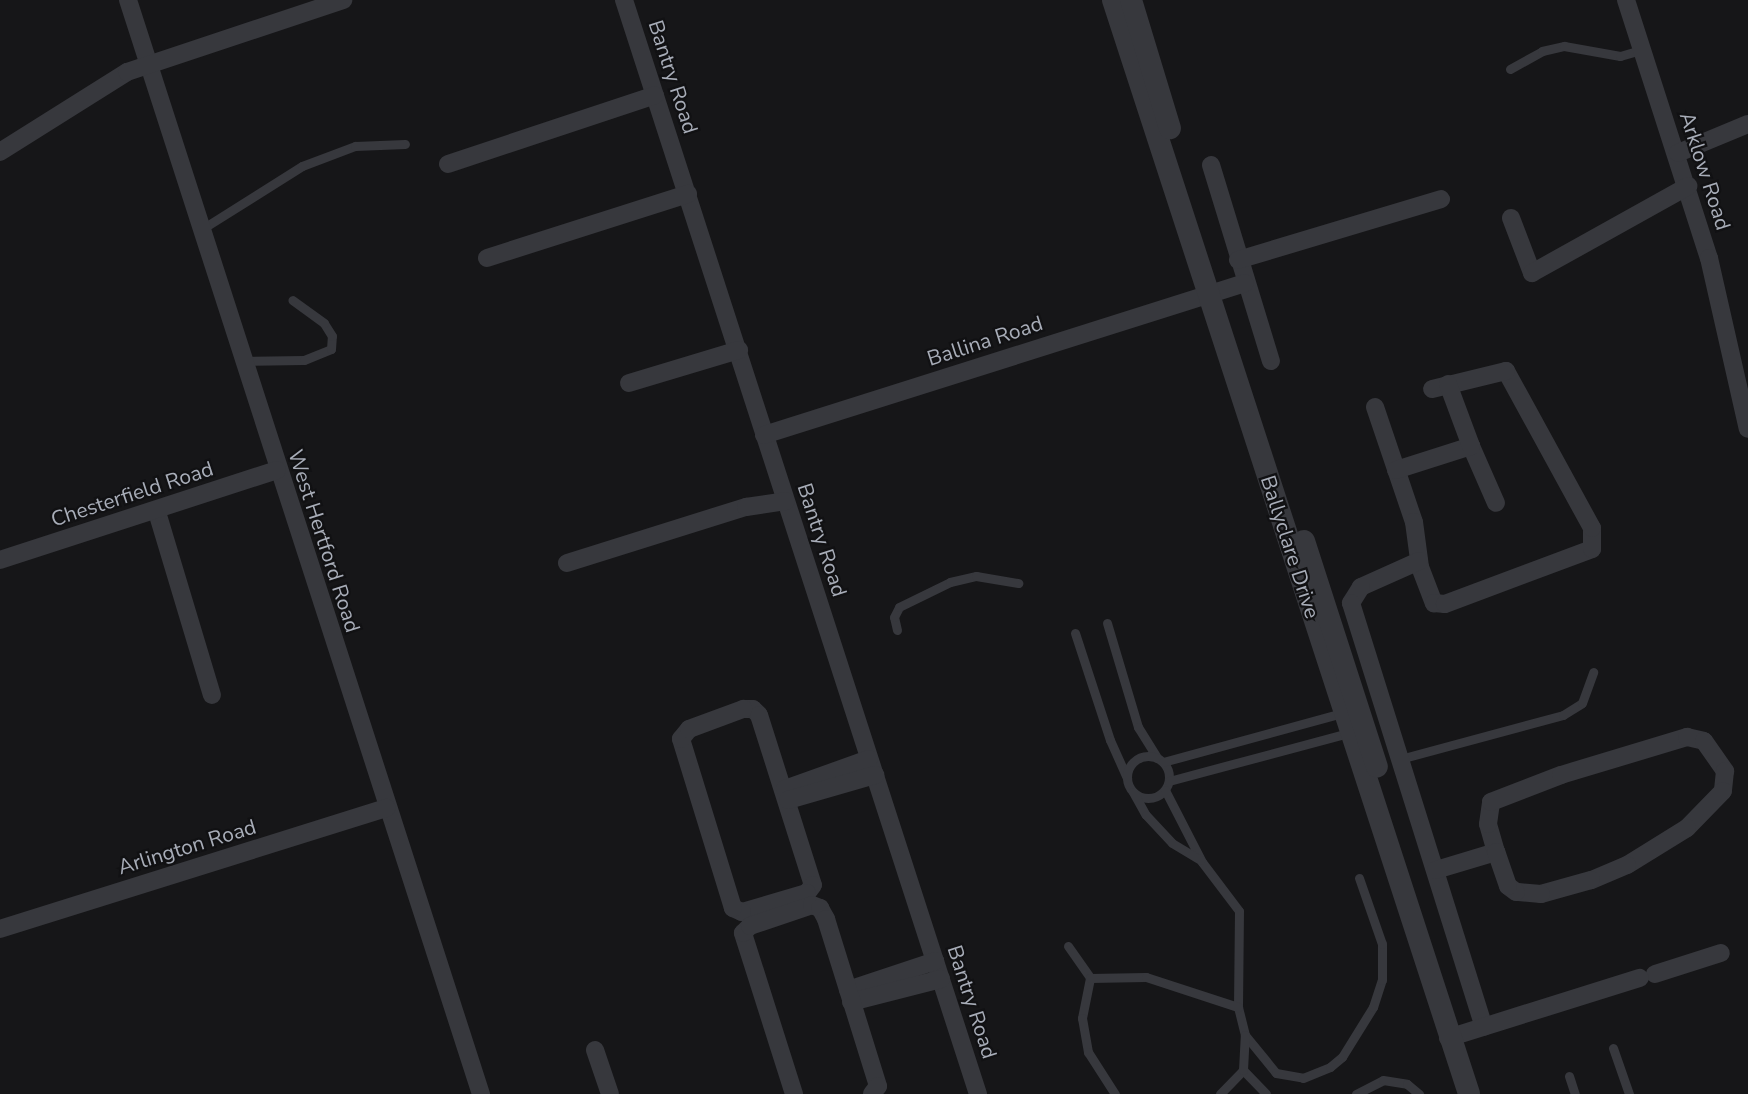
<!DOCTYPE html>
<html>
<head>
<meta charset="utf-8">
<style>
  body { margin:0 }
  #map { position:relative; width:1748px; height:1094px; overflow:hidden; background:#161618; font-family:"Nunito Sans",sans-serif }
  div>[style] { position:absolute }
  [style*='--x'] { left:calc(var(--x)*1px); top:calc(var(--y)*1px); width:calc(var(--w)*1px); rotate:calc(var(--a)*1deg) }
  .service>* { height:9px; margin:-4.5px; padding:0 4.5px; transform-origin:4.5px; border-radius:4.5px; background:#37383d }
  .service>.ring { margin:-4.5px; padding:0; box-sizing:content-box; background:none; border:9px solid #37383d; border-radius:50% }
  .minor>* { height:18px; margin:-9px; padding:0 9px; transform-origin:9px; border-radius:9px; background:#37383d }
  .tertiary>* { height:22px; margin:-11px; padding:0 11px; transform-origin:11px; border-radius:11px; background:#37383d }
  span { translate:-50% -50%; white-space:nowrap; text-align:center; line-height:1.15; -webkit-text-stroke:4.5px #111113; paint-order:stroke }
  .street-label { font-size:21px; color:#a8adb8 }
</style>
</head>
<body>
<div id="map">
  <div class="service">
    <div style="--x:1510;--y:69;--w:37;--a:-29"></div>
    <div style="--x:1542;--y:51;--w:23;--a:-13"></div>
    <div style="--x:1564;--y:46;--w:57;--a:10.1"></div>
    <div style="--x:1620;--y:56;--w:22;--a:-16"></div>
    <div style="--x:202;--y:229;--w:118;--a:-32.2"></div>
    <div style="--x:302;--y:166;--w:57;--a:-20.7"></div>
    <div style="--x:355;--y:146;--w:50;--a:-2.3"></div>
    <div style="--x:244;--y:361;--w:60;--a:-1"></div>
    <div style="--x:304;--y:360;--w:29;--a:-22"></div>
    <div style="--x:331;--y:349;--w:13;--a:-86"></div>
    <div style="--x:332;--y:336;--w:15;--a:-122"></div>
    <div style="--x:324;--y:323;--w:39;--a:-144"></div>
    <div style="--x:1107;--y:623;--w:109;--a:73.4"></div>
    <div style="--x:1138;--y:727;--w:36;--a:58"></div>
    <div style="--x:897;--y:630;--w:13;--a:-103"></div>
    <div style="--x:894;--y:617;--w:11;--a:-63"></div>
    <div style="--x:899;--y:607;--w:57;--a:-26.1"></div>
    <div style="--x:950;--y:582;--w:27;--a:-13"></div>
    <div style="--x:976;--y:576;--w:43;--a:9.5"></div>
    <div style="--x:1075;--y:633;--w:113;--a:71.9"></div>
    <div style="--x:1110;--y:740;--w:42;--a:65.9"></div>
    <div class="ring" style="left:1127px;top:756px;width:33px;height:33px"></div>
    <div style="--x:1400;--y:759;--w:169;--a:-15.1"></div>
    <div style="--x:1563;--y:715;--w:22;--a:-32"></div>
    <div style="--x:1582;--y:703;--w:33;--a:-70"></div>
    <div style="--x:1163;--y:762;--w:190;--a:-15.3"></div>
    <div style="--x:1169;--y:781;--w:189;--a:-15"></div>
    <div style="--x:1165;--y:790;--w:81;--a:62.8"></div>
    <div style="--x:1202;--y:862;--w:61;--a:52.9"></div>
    <div style="--x:1239;--y:911;--w:96;--a:90.6"></div>
    <div style="--x:1238;--y:1007;--w:29;--a:76"></div>
    <div style="--x:1245;--y:1035;--w:49;--a:50.8"></div>
    <div style="--x:1276;--y:1073;--w:27;--a:10"></div>
    <div style="--x:1303;--y:1078;--w:29;--a:-22"></div>
    <div style="--x:1330;--y:1067;--w:16;--a:-40"></div>
    <div style="--x:1342;--y:1057;--w:59;--a:-58.2"></div>
    <div style="--x:1373;--y:1007;--w:28;--a:-72"></div>
    <div style="--x:1382;--y:980;--w:36;--a:-90"></div>
    <div style="--x:1382;--y:944;--w:70;--a:-109.2"></div>
    <div style="--x:1133;--y:792;--w:26;--a:61"></div>
    <div style="--x:1146;--y:815;--w:38;--a:47"></div>
    <div style="--x:1172;--y:843;--w:33;--a:31"></div>
    <div style="--x:1068;--y:946;--w:39;--a:55"></div>
    <div style="--x:1090;--y:978;--w:41;--a:101.3"></div>
    <div style="--x:1082;--y:1018;--w:35;--a:80"></div>
    <div style="--x:1088;--y:1052;--w:50;--a:57.3"></div>
    <div style="--x:1090;--y:978;--w:56;--a:-1"></div>
    <div style="--x:1146;--y:977;--w:97;--a:18.1"></div>
    <div style="--x:1613;--y:1048;--w:49;--a:70.8"></div>
    <div style="--x:1243;--y:1070;--w:33;--a:46"></div>
    <div style="--x:1569;--y:1076;--w:19;--a:72"></div>
    <div style="--x:1220;--y:1094;--w:33;--a:-46"></div>
    <div style="--x:1243;--y:1070;--w:35;--a:-87"></div>
    <div style="--x:1356;--y:1094;--w:30;--a:-27"></div>
    <div style="--x:1383;--y:1080;--w:24;--a:9"></div>
    <div style="--x:1407;--y:1084;--w:16;--a:40"></div>
  </div>
  <div class="minor">
    <div style="--x:128;--y:0;--w:1150;--a:72.12"></div>
    <div style="--x:624;--y:0;--w:1150;--a:72.07"></div>
    <div style="--x:1626;--y:0;--w:271;--a:72.2"></div>
    <div style="--x:1709;--y:258;--w:175;--a:77.2"></div>
    <div style="--x:0;--y:152;--w:150;--a:-32.2"></div>
    <div style="--x:127;--y:72;--w:228;--a:-18.4"></div>
    <div style="--x:1678;--y:153;--w:76;--a:-22.5"></div>
    <div style="--x:448;--y:164;--w:218;--a:-18.4"></div>
    <div style="--x:1211;--y:165;--w:205;--a:73"></div>
    <div style="--x:1511;--y:218;--w:59;--a:69.1"></div>
    <div style="--x:1532;--y:273;--w:179;--a:-29.1"></div>
    <div style="--x:487;--y:258;--w:211;--a:-17.7"></div>
    <div style="--x:1238;--y:260;--w:212;--a:-16.7"></div>
    <div style="--x:629;--y:383;--w:115;--a:-16.7"></div>
    <div style="--x:1375;--y:407;--w:121;--a:71.3"></div>
    <div style="--x:1414;--y:522;--w:45;--a:82.4"></div>
    <div style="--x:1420;--y:567;--w:39;--a:69"></div>
    <div style="--x:1434;--y:603;--w:11;--a:5"></div>
    <div style="--x:1445;--y:604;--w:157;--a:-20.5"></div>
    <div style="--x:1592;--y:549;--w:21;--a:-90"></div>
    <div style="--x:1592;--y:528;--w:179;--a:-118.7"></div>
    <div style="--x:1506;--y:371;--w:76;--a:166.3"></div>
    <div style="--x:764;--y:435;--w:504;--a:-17.54"></div>
    <div style="--x:1471;--y:446;--w:62;--a:66.3"></div>
    <div style="--x:1396;--y:470;--w:79;--a:-17.7"></div>
    <div style="--x:1471;--y:446;--w:66;--a:-110.4"></div>
    <div style="--x:157;--y:512;--w:191;--a:73.3"></div>
    <div style="--x:0;--y:560;--w:291;--a:-18"></div>
    <div style="--x:1419;--y:561;--w:64;--a:155.9"></div>
    <div style="--x:1361;--y:587;--w:19;--a:122"></div>
    <div style="--x:1351;--y:603;--w:444;--a:72.6"></div>
    <div style="--x:567;--y:563;--w:188;--a:-17.4"></div>
    <div style="--x:746;--y:507;--w:40;--a:-8.5"></div>
    <div style="--x:743;--y:709;--w:10;--a:0"></div>
    <div style="--x:753;--y:709;--w:8;--a:45"></div>
    <div style="--x:759;--y:715;--w:178;--a:72.4"></div>
    <div style="--x:813;--y:885;--w:10;--a:127"></div>
    <div style="--x:807;--y:893;--w:68;--a:163.7"></div>
    <div style="--x:742;--y:912;--w:10;--a:-156"></div>
    <div style="--x:733;--y:908;--w:177;--a:-107.1"></div>
    <div style="--x:681;--y:739;--w:13;--a:-51"></div>
    <div style="--x:689;--y:729;--w:58;--a:-20.3"></div>
    <div style="--x:785;--y:789;--w:89;--a:-19.7"></div>
    <div style="--x:788;--y:800;--w:91;--a:-16"></div>
    <div style="--x:1436;--y:870;--w:63;--a:-16.7"></div>
    <div style="--x:1496;--y:852;--w:29;--a:-106"></div>
    <div style="--x:1488;--y:824;--w:22;--a:-82"></div>
    <div style="--x:1491;--y:802;--w:75;--a:-21.1"></div>
    <div style="--x:1561;--y:775;--w:132;--a:-16.8"></div>
    <div style="--x:1687;--y:737;--w:17;--a:13"></div>
    <div style="--x:1704;--y:741;--w:37;--a:55"></div>
    <div style="--x:1725;--y:771;--w:20;--a:96"></div>
    <div style="--x:1723;--y:791;--w:52;--a:134.2"></div>
    <div style="--x:1687;--y:828;--w:70;--a:148.3"></div>
    <div style="--x:1627;--y:865;--w:39;--a:157"></div>
    <div style="--x:1591;--y:880;--w:52;--a:164.4"></div>
    <div style="--x:1541;--y:894;--w:25;--a:-175"></div>
    <div style="--x:1516;--y:892;--w:10;--a:-143"></div>
    <div style="--x:1508;--y:886;--w:36;--a:-109"></div>
    <div style="--x:0;--y:929;--w:405;--a:-17.4"></div>
    <div style="--x:1655;--y:974;--w:69;--a:-17.7"></div>
    <div style="--x:848;--y:990;--w:92;--a:-18.4"></div>
    <div style="--x:851;--y:1002;--w:93;--a:-14.3"></div>
    <div style="--x:1448;--y:1038;--w:201;--a:-17.4"></div>
    <div style="--x:595;--y:1050;--w:46;--a:71.2"></div>
    <div style="--x:794;--y:1094;--w:169;--a:-107.6"></div>
    <div style="--x:743;--y:933;--w:10;--a:-45"></div>
    <div style="--x:750;--y:926;--w:65;--a:-18.7"></div>
    <div style="--x:812;--y:905;--w:9;--a:21"></div>
    <div style="--x:820;--y:908;--w:13;--a:61"></div>
    <div style="--x:826;--y:919;--w:175;--a:72.7"></div>
    <div style="--x:878;--y:1086;--w:10;--a:127"></div>
  </div>
  <div class="tertiary">
    <div style="--x:1113;--y:0;--w:1150;--a:71.97"></div>
    <div style="--x:1131;--y:0;--w:134;--a:73.1"></div>
    <div style="--x:1304;--y:541;--w:237;--a:72.1"></div>
  </div>
  <div class="street-label">
    <span style="left:673px;top:77px;rotate:72deg">Bantry Road</span>
    <span style="left:1705px;top:171px;rotate:72deg">Arklow Road</span>
    <span style="left:985px;top:341px;rotate:-18deg">Ballina Road</span>
    <span style="left:132px;top:494px;rotate:-18deg">Chesterfield Road</span>
    <span style="left:822px;top:540px;rotate:72deg">Bantry Road</span>
    <span style="left:324px;top:541px;rotate:72deg">West Hertford Road</span>
    <span style="left:1290px;top:547px;rotate:72deg">Ballyclare Drive</span>
    <span style="left:187px;top:847px;rotate:-17deg">Arlington Road</span>
    <span style="left:972px;top:1002px;rotate:72deg">Bantry Road</span>
  </div>
</div>
</body>
</html>
